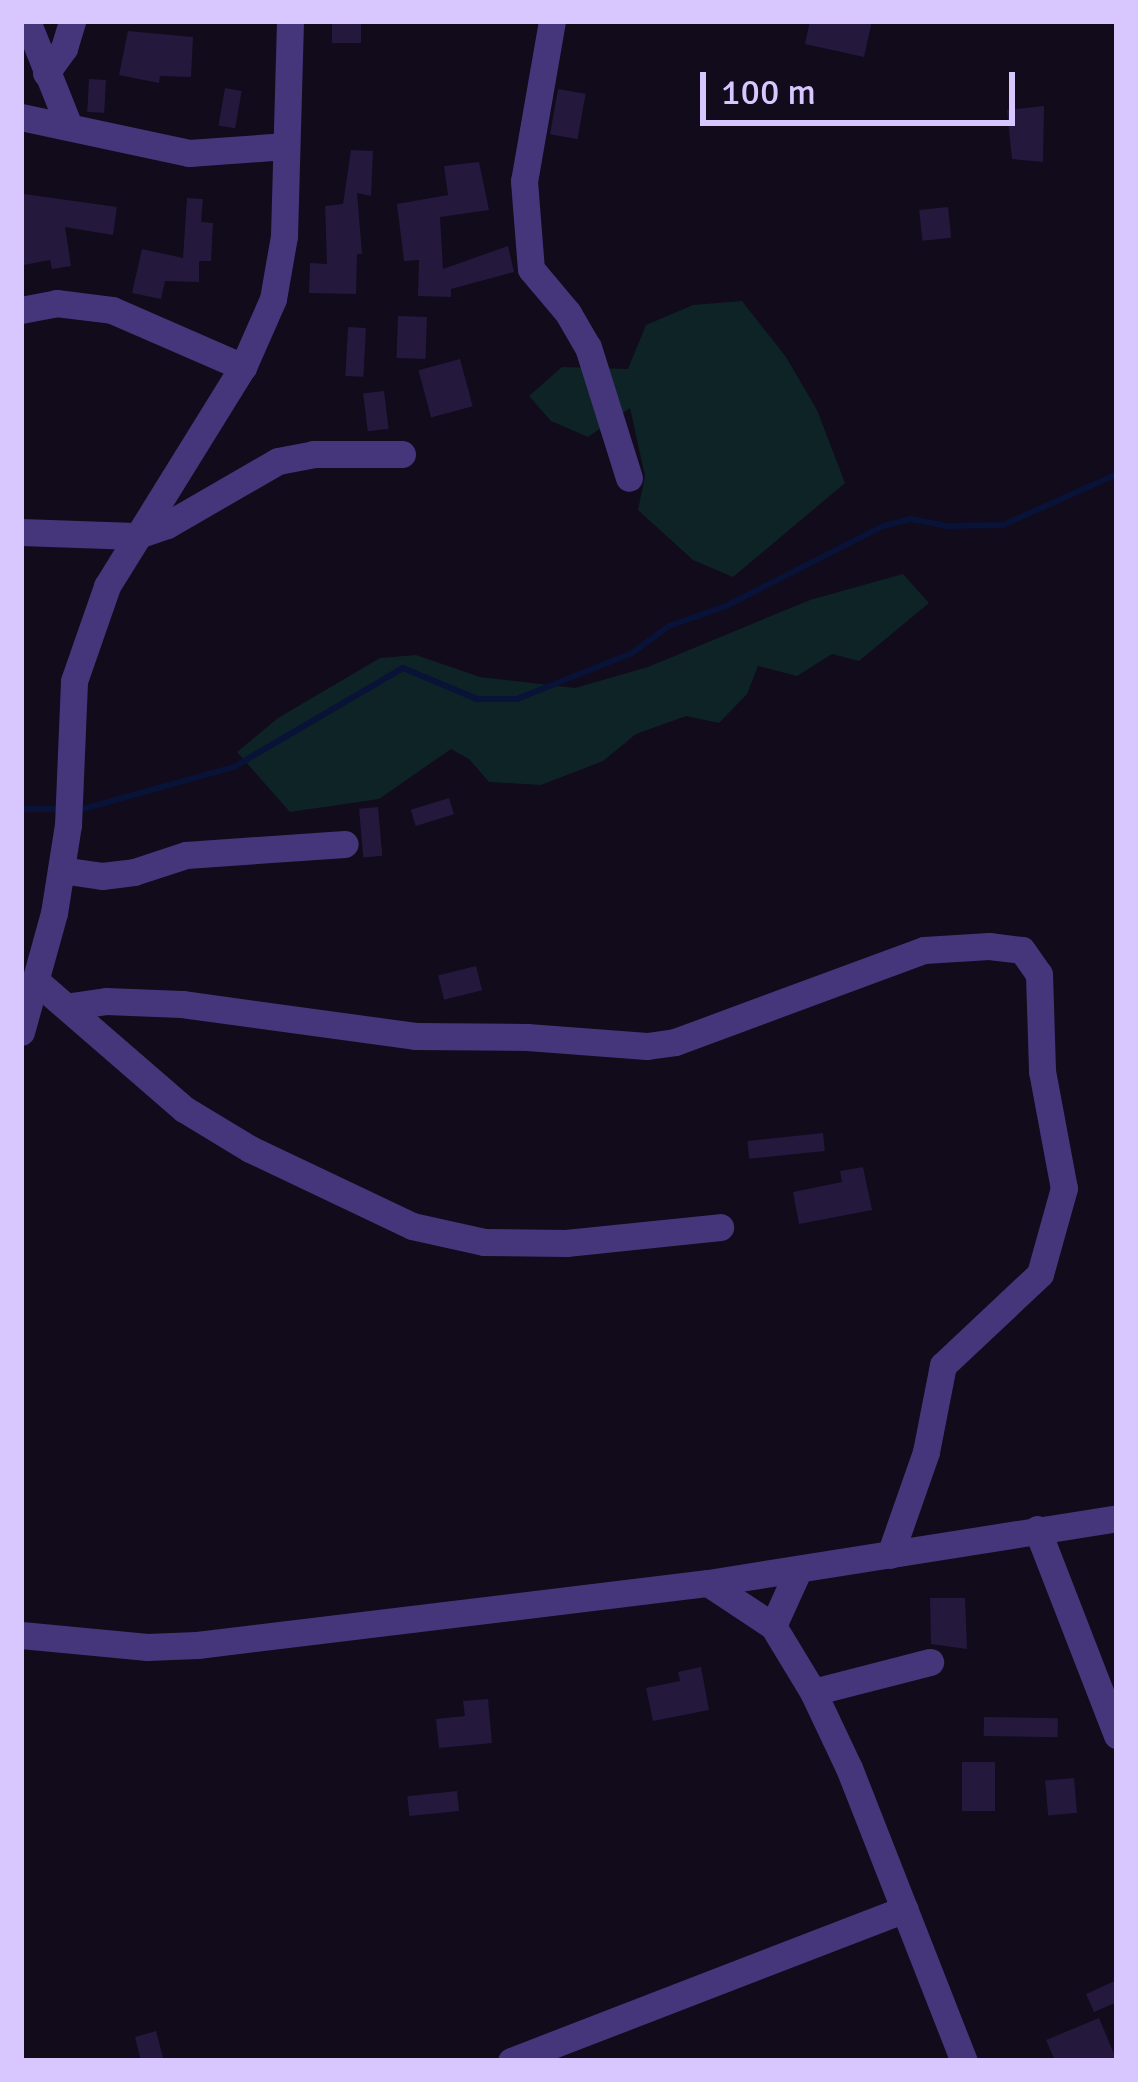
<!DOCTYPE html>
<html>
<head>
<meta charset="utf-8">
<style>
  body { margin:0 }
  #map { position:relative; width:1138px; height:2082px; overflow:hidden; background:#110b1c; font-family:Signika,sans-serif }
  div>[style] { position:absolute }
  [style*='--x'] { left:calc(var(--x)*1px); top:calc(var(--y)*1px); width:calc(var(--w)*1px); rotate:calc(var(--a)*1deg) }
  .green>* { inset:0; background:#0e2326 }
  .stream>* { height:6px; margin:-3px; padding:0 3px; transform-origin:3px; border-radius:3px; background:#091237 }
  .building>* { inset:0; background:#25183d; transform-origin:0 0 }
  .minor>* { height:27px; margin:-13.5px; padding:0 13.5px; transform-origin:13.5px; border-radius:13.5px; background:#45367b }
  span { translate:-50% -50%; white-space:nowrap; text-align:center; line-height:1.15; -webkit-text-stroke:10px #110b1c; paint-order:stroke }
  .frame { position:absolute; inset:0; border:24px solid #d7c7fe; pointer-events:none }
  .scale { position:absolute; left:700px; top:72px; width:315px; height:54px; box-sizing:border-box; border:6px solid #d7c7fe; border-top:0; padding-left:15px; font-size:36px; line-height:42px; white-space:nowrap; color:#d7c7fe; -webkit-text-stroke:9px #110b1c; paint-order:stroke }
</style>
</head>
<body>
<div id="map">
  <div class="green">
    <div style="clip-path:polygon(742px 301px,786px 357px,817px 410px,845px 483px,733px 577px,693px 560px,638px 510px,645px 476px,630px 408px,588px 437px,551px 421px,529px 396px,562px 367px,628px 369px,646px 325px,693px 305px)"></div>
    <div style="clip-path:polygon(903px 574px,929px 603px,859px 661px,832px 654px,797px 676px,758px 666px,747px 694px,719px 723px,686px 716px,636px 734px,603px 761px,541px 785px,489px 782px,469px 759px,451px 749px,379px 799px,290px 812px,237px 752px,278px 718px,380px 658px,416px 655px,480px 677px,575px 688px,648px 667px,810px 600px)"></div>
  </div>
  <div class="stream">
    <div style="--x:21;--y:809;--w:38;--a:0"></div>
    <div style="--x:79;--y:810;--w:161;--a:-15.5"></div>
    <div style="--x:234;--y:767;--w:196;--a:-30.4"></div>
    <div style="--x:403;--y:668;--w:80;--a:22.7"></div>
    <div style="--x:477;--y:699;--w:40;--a:0"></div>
    <div style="--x:517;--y:699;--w:124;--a:-21.8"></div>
    <div style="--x:632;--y:653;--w:46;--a:-36.1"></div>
    <div style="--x:669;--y:626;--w:60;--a:-19.3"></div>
    <div style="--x:726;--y:606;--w:176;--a:-27"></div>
    <div style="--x:883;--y:526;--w:29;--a:-14"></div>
    <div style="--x:911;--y:519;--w:36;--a:11"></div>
    <div style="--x:946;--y:526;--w:57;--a:-1"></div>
    <div style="--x:1003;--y:525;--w:125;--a:-24.1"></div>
  </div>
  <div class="building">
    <div style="left:332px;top:21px;width:29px;height:22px"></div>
    <div style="clip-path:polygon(810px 21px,872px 21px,864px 57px,805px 44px)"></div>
    <div style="clip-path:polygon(128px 31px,193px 37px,191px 77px,160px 76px,159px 83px,119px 75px)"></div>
    <div style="left:89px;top:79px;width:17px;height:33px;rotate:3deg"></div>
    <div style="left:225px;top:88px;width:17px;height:38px;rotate:10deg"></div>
    <div style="left:558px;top:89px;width:28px;height:46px;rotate:10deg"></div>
    <div style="clip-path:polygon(1044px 106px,1043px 162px,1012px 159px,1007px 110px)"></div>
    <div style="clip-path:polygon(351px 150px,373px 151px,371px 196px,357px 193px,362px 254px,357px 254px,356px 294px,309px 293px,310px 263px,327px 264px,325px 206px,343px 204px)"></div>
    <div style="clip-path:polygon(479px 162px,489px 210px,440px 217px,443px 269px,508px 246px,514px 272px,451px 289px,451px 297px,418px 296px,419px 260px,404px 261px,397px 204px,448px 195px,444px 166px)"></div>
    <div style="clip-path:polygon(24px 194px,117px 207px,113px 235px,65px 227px,71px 266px,52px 269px,50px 260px,24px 265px)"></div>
    <div style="clip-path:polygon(187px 198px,203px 199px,201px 222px,213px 223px,211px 261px,199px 261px,199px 282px,165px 281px,161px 299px,132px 293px,142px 249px,183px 258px)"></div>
    <div style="left:948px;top:207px;width:31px;height:29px;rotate:84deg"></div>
    <div style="left:398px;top:316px;width:29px;height:42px;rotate:2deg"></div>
    <div style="left:348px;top:327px;width:18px;height:49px;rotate:3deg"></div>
    <div style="left:460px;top:359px;width:49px;height:43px;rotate:75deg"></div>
    <div style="left:384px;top:391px;width:38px;height:21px;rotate:83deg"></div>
    <div style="left:449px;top:798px;width:17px;height:40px;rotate:73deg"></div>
    <div style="left:378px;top:807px;width:49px;height:19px;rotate:85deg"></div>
    <div style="left:476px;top:966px;width:25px;height:39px;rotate:76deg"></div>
    <div style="left:823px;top:1133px;width:18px;height:76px;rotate:84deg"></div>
    <div style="clip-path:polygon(863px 1167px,872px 1210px,799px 1224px,793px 1192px,842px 1182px,840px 1171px)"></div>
    <div style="clip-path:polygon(930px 1598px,965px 1598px,967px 1649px,931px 1644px)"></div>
    <div style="clip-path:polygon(701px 1667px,709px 1710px,653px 1721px,646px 1688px,680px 1681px,678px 1672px)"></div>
    <div style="clip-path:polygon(488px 1699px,492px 1743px,439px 1748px,436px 1719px,465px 1716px,463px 1701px)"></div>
    <div style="left:984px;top:1717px;width:74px;height:19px;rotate:1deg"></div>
    <div style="left:962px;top:1762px;width:33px;height:49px"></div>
    <div style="left:1074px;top:1778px;width:35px;height:29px;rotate:85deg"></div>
    <div style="left:457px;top:1791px;width:20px;height:50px;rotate:84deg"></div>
    <div style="clip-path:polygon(1117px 1980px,1117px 2002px,1094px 2012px,1086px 1994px)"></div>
    <div style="clip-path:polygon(1099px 2018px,1117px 2061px,1055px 2061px,1046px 2040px)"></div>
    <div style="clip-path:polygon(156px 2031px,164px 2061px,141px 2061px,135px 2037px)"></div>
  </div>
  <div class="minor">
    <div style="--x:27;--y:21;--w:113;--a:68.2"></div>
    <div style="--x:552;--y:21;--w:162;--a:99.9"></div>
    <div style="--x:524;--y:181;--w:88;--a:85.5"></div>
    <div style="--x:531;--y:269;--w:57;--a:49.9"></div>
    <div style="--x:568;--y:313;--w:39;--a:60"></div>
    <div style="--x:588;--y:347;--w:137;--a:72.6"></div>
    <div style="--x:46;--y:73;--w:31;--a:-54"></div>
    <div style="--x:64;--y:48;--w:28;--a:-73"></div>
    <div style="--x:21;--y:117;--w:172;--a:12.1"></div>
    <div style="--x:189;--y:153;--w:97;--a:-4.1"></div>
    <div style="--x:21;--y:310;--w:36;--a:-11"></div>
    <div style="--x:56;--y:303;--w:56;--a:7.1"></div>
    <div style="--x:112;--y:310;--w:143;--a:23.5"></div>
    <div style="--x:21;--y:532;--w:114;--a:2"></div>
    <div style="--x:135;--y:536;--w:34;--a:-19"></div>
    <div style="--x:167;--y:525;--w:128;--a:-30"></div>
    <div style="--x:278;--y:461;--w:36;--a:-11"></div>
    <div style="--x:313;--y:454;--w:89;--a:0"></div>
    <div style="--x:61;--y:870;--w:41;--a:8.3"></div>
    <div style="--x:102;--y:876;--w:32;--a:-7"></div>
    <div style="--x:134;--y:872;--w:55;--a:-18.1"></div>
    <div style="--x:186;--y:855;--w:159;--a:-4"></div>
    <div style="--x:35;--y:980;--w:197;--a:40.9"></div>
    <div style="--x:184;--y:1109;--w:77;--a:31.2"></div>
    <div style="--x:250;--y:1149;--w:179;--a:25.4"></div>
    <div style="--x:412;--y:1226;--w:74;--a:12.5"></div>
    <div style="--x:484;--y:1242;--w:82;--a:0.7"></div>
    <div style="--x:566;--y:1243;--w:155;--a:-5.9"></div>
    <div style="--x:71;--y:1006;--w:35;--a:-8"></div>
    <div style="--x:106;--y:1001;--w:76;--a:2.3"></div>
    <div style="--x:182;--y:1004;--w:235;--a:7.8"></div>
    <div style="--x:415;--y:1036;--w:112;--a:0.5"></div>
    <div style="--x:527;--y:1037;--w:120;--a:4.3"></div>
    <div style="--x:647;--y:1046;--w:28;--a:-8"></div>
    <div style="--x:675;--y:1042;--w:265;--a:-20.3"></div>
    <div style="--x:924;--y:950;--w:65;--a:-3.5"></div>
    <div style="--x:989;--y:946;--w:33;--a:7"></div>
    <div style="--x:1022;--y:950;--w:29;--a:55"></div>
    <div style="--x:1039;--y:974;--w:97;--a:88.2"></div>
    <div style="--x:1042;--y:1071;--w:119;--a:79.4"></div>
    <div style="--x:1064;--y:1188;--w:89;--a:105.6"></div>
    <div style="--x:1040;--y:1274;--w:133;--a:136.8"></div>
    <div style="--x:943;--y:1365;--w:89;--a:101.1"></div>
    <div style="--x:926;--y:1452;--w:109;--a:109.3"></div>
    <div style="--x:21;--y:1032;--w:123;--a:-74.5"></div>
    <div style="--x:54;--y:913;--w:89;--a:-81"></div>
    <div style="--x:68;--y:825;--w:144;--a:-87.6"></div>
    <div style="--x:74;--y:681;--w:101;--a:-70.8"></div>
    <div style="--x:107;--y:586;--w:258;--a:-58.2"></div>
    <div style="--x:243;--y:367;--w:74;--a:-66.2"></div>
    <div style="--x:273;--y:299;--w:64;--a:-80.1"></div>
    <div style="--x:284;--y:236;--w:215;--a:-88.4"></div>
    <div style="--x:1037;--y:1529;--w:221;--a:68.8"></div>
    <div style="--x:708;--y:1583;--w:78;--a:33.5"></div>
    <div style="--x:773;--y:1626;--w:77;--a:58.8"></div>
    <div style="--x:813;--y:1692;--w:84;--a:64.7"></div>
    <div style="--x:849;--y:1768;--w:315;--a:68.6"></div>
    <div style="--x:773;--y:1626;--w:60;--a:-65.6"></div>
    <div style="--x:21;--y:1635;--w:127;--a:5.4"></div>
    <div style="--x:147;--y:1647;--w:50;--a:-2.3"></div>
    <div style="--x:197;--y:1645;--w:515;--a:-6.92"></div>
    <div style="--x:708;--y:1583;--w:414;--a:-9"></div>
    <div style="--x:813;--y:1692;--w:121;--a:-14.4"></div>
    <div style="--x:511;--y:2061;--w:422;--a:-21.1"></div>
  </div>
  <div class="frame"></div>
  <div class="scale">100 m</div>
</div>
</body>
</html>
